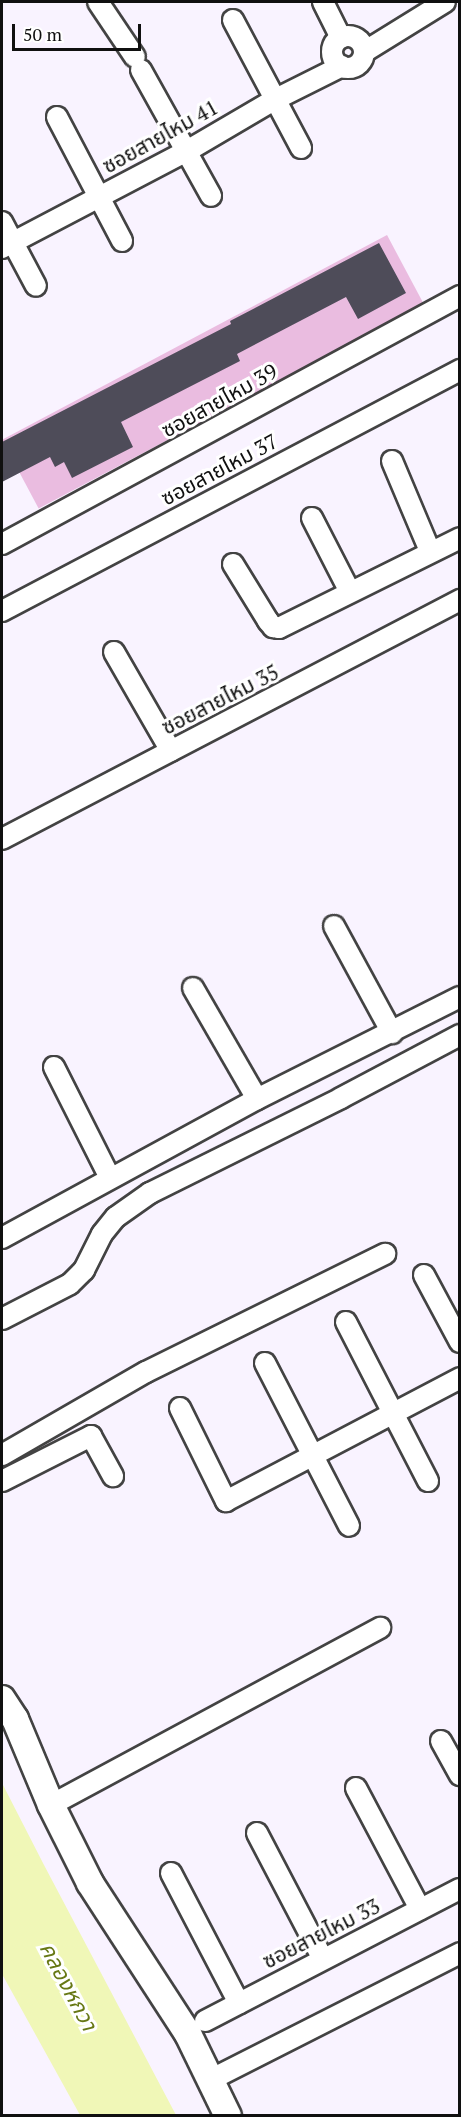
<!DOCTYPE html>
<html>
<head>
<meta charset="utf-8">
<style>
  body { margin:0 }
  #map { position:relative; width:461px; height:2117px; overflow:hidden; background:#f9f3ff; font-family:"PT Serif","Noto Sans Thai",serif }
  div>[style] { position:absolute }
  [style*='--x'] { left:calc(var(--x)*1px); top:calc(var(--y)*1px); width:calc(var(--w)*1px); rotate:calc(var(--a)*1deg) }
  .green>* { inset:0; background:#eabce0; transform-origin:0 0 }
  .water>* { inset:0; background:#f0f7b7 }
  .building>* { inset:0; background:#4e4c59 }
  .roads { filter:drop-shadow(2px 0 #434343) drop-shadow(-2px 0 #434343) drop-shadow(0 2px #434343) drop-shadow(0 -2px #434343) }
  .minor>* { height:20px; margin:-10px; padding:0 10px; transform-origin:10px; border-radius:10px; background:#fff }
  .minor>.ring { margin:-10px; padding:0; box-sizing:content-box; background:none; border:20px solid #fff; border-radius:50% }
  .tertiary>* { height:26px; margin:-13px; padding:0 13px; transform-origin:13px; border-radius:13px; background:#fff }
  span { translate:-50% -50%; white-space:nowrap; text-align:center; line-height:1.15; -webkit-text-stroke:6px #fff; paint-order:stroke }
  .street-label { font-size:21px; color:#101010 }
  .water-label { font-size:22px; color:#677815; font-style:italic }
  .frame { position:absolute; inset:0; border:3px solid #101010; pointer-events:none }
  .scale { position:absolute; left:12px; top:24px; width:129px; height:27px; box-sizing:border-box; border:3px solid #101010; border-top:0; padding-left:8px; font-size:18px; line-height:21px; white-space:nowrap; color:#101010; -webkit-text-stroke:4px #fff; paint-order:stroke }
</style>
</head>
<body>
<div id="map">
  <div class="green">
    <div style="left:387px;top:235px;width:78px;height:436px;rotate:62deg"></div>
  </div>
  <div class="water">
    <div style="clip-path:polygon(2px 1783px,44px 1865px,176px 2115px,80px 2115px,2px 1974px)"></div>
  </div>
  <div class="building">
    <div style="clip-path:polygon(379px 243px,406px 293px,358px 319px,346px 297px,237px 354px,240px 361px,121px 422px,133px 447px,72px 478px,64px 462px,55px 467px,50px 457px,2px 482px,2px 442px,231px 324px,230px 321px)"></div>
  </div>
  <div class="roads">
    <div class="minor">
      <div style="--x:98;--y:2;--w:66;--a:56.1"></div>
      <div style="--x:323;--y:2;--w:40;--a:63.4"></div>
      <div style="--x:233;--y:20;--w:145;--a:62"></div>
      <div class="ring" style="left:332px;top:36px;width:12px;height:12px"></div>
      <div style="--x:364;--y:52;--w:95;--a:-31.7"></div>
      <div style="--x:141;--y:70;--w:144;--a:60.9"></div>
      <div style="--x:57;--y:117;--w:140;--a:62.3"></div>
      <div style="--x:2;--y:222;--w:72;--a:62"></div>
      <div style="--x:2;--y:248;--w:209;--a:-27.7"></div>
      <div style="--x:187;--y:151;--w:101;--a:-30.4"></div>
      <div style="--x:274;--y:100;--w:76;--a:-26.6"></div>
      <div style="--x:392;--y:461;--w:98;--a:67.1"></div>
      <div style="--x:312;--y:518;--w:83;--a:62.8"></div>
      <div style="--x:2;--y:544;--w:521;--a:-28.43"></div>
      <div style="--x:233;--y:564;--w:67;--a:58.4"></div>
      <div style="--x:268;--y:621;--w:8;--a:50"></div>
      <div style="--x:273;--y:627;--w:6;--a:9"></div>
      <div style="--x:279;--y:628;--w:202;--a:-26.4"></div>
      <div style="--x:2;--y:611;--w:518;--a:-27.75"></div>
      <div style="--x:114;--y:652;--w:114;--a:60.1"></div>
      <div style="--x:2;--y:839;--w:517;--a:-27.56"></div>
      <div style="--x:334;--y:926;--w:122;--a:61.5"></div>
      <div style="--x:193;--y:988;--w:128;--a:60"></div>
      <div style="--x:54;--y:1067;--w:124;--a:63.2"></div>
      <div style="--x:2;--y:1238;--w:290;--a:-28.6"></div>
      <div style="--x:257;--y:1099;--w:227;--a:-26.7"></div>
      <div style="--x:424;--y:1275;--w:76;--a:61.8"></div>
      <div style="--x:2;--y:1319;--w:76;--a:-27.2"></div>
      <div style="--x:70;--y:1284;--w:20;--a:-45"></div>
      <div style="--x:84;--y:1270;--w:40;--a:-63.4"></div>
      <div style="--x:102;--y:1234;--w:22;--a:-51"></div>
      <div style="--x:116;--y:1217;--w:42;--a:-35.2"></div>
      <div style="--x:150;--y:1193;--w:213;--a:-26.4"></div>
      <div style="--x:341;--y:1098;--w:135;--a:-27.9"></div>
      <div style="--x:346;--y:1322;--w:179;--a:62.7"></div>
      <div style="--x:265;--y:1363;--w:183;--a:62.7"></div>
      <div style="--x:180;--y:1408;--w:104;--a:63.7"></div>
      <div style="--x:226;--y:1501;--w:264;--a:-27.7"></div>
      <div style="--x:2;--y:1455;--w:166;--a:-30"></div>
      <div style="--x:146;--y:1372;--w:267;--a:-26.3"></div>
      <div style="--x:2;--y:1481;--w:100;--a:-26.8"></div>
      <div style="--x:91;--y:1436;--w:46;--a:61.2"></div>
      <div style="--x:441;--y:1741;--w:39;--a:61"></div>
      <div style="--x:356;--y:1788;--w:137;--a:62.1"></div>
      <div style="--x:51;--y:1805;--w:374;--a:-28.3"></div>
      <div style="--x:257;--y:1833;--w:142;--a:62.4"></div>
      <div style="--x:171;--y:1873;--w:147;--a:62.4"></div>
      <div style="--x:205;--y:2021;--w:287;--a:-27.4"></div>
      <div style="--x:210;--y:2080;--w:280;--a:-26.9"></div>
    </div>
    <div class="tertiary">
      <div style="--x:2;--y:1699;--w:24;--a:57"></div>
      <div style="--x:15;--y:1719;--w:93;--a:67.3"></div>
      <div style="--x:51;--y:1805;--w:87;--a:63.4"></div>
      <div style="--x:90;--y:1883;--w:180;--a:57"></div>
      <div style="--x:188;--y:2034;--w:91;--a:64"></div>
    </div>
  </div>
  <div class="street-label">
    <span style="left:160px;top:136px;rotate:-29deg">ซอยสายไหม 41</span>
    <span style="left:219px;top:400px;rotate:-29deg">ซอยสายไหม 39</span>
    <span style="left:219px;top:469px;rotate:-28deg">ซอยสายไหม 37</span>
    <span style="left:220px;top:699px;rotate:-27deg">ซอยสายไหม 35</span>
    <span style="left:321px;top:1933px;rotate:-27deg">ซอยสายไหม 33</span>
  </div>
  <div class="water-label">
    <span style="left:69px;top:1986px;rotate:62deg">คลองหกวา</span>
  </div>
  <div class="frame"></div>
  <div class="scale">50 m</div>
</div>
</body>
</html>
